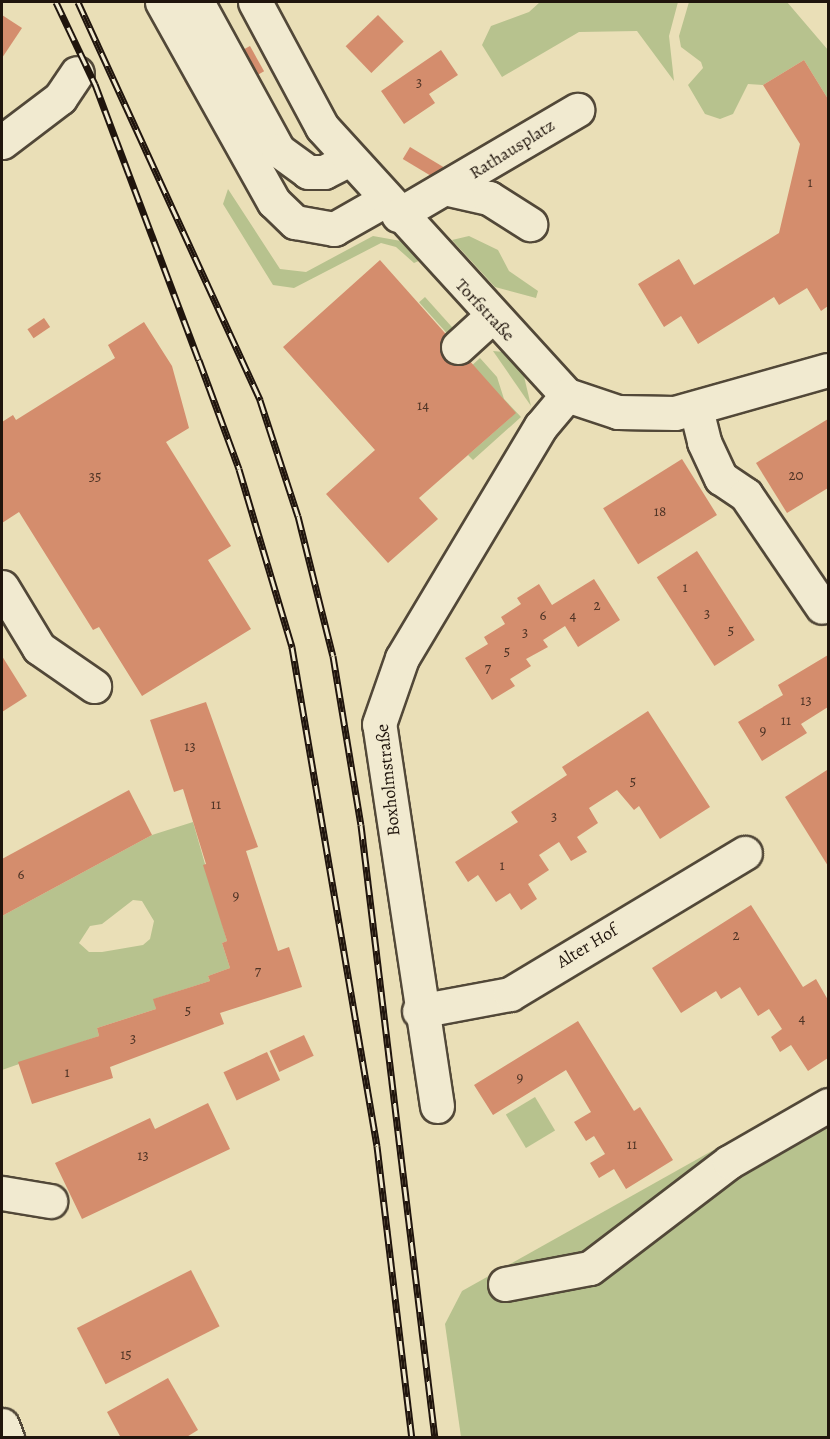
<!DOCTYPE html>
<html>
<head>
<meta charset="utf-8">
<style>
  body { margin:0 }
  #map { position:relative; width:830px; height:1439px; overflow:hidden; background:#eadfb7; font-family:Alegreya,serif }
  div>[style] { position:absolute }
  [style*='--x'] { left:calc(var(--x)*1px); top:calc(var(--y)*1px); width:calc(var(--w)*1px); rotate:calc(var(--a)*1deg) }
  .green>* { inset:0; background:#b7c28e; transform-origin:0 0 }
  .building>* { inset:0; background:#d48d6d; transform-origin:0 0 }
  .roads { filter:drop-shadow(2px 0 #524838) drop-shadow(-2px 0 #524838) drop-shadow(0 2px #524838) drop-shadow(0 -2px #524838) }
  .minor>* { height:33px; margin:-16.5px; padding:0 16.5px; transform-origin:16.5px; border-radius:16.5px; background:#f1ead0 }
  .rail>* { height:7px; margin-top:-3.5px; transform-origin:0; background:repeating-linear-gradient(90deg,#f1ead0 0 14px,#20150d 0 28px); box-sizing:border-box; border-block:2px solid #20150d }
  span { translate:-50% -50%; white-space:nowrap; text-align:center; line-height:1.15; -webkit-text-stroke:4.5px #f1ead0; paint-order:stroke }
  .number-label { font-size:15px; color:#4d3325 }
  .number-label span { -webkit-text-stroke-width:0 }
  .street-label { font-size:18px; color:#20150d }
  .frame { position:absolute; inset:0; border:3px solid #20150d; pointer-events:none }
</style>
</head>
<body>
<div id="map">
  <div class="green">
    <div style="clip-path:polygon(540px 2px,678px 2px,669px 36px,674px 81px,637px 31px,579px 32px,502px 77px,482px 45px,491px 26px,529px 12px)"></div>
    <div style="clip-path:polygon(689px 2px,787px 2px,828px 50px,828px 99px,804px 60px,763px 85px,748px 84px,733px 114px,720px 119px,705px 114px,688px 85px,703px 68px,701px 62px,681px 47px,679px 36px)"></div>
    <div style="clip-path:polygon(228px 189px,280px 269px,306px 272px,373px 236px,401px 241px,421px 260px,414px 263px,396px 247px,381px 243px,294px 288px,273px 285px,223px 204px)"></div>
    <div style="clip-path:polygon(469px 236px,498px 250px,509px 271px,538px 291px,536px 298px,495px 287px,452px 240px)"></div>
    <div style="left:425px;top:297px;width:54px;height:8px;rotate:48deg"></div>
    <div style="clip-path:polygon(493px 351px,504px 352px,523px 372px,531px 406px)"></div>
    <div style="clip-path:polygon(480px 358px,497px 377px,504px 399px,521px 417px,473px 460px,468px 455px,511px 417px,468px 369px)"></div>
    <div style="clip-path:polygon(evenodd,193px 822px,227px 941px,222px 943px,230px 968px,208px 976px,210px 981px,154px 999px,156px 1009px,97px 1028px,99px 1036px,2px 1070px,2px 916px,152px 835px,193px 822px,133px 900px,142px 901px,154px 921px,150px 939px,143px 945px,102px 952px,89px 952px,79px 943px,90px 926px,102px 924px,133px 900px)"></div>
    <div style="clip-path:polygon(828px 1086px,828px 1437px,461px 1437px,445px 1324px,462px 1291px)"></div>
    <div style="left:535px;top:1097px;width:39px;height:34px;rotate:59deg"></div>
  </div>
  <div class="building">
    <div style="clip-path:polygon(2px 15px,22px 28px,2px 58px)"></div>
    <div style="left:378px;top:15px;width:37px;height:45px;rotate:46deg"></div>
    <div style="left:250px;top:46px;width:29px;height:9px;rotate:61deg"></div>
    <div style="clip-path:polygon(441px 50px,458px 75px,429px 94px,435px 103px,404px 124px,381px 91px)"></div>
    <div style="clip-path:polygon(804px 60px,828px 99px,828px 306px,821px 311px,807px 288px,779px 305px,774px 297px,698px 344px,681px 316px,664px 327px,638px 284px,679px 259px,694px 285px,779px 233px,800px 144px,763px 85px)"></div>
    <div style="left:193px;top:76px;width:29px;height:10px;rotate:59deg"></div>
    <div style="left:410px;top:147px;width:54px;height:14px;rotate:31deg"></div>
    <div style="clip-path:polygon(380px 260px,516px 413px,419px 498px,438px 519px,388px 563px,326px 494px,375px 450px,283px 347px)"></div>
    <div style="left:44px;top:318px;width:11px;height:20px;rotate:56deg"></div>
    <div style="clip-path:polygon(144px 322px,172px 366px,189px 428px,166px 442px,231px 546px,208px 560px,251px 629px,142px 696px,99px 627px,93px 630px,19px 512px,2px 523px,2px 422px,13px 415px,16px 420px,115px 358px,108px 345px)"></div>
    <div style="clip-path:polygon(828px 419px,828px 488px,787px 513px,756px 463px)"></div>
    <div style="left:682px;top:459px;width:66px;height:93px;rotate:58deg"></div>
    <div style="left:697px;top:551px;width:106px;height:48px;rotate:57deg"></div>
    <div style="clip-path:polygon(594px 579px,620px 620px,578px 647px,565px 626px,543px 640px,548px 647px,526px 659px,531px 666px,510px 679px,515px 686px,492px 700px,465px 658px,488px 644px,484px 637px,505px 624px,501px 617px,521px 604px,517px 598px,539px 584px,552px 605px)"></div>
    <div style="clip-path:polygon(828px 655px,828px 707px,801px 724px,807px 733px,762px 761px,738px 722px,783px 695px,778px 685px)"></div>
    <div style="clip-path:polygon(2px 656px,27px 696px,2px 712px)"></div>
    <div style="clip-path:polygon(206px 702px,258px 847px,246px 851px,278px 951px,289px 947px,302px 987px,220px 1013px,224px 1024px,110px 1067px,113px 1078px,32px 1104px,18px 1062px,99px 1036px,97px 1028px,156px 1009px,153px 999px,210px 981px,208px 976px,230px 968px,222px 943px,227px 941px,203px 865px,206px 864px,183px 789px,174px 792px,150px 720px)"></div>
    <div style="clip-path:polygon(648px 711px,710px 807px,660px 839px,639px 806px,634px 810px,617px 790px,589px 808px,598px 823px,577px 837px,587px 852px,571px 861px,559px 842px,539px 855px,549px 870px,528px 884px,537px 899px,521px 910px,510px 893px,496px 902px,478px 875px,468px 882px,455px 862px,518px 822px,511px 812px,567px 775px,562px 767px)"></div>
    <div style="clip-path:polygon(827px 770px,828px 772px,828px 866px,785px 797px)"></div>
    <div style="clip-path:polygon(129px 790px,152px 835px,2px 916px,2px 859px)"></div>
    <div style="clip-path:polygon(751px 905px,803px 987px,816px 979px,828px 1000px,828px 1058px,808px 1071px,791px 1045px,780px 1052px,771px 1037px,782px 1029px,769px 1009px,758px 1016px,740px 987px,721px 999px,716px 991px,681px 1013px,652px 968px)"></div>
    <div style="clip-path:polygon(578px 1021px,634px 1111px,640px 1107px,673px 1160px,626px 1189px,614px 1169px,599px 1178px,590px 1163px,605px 1154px,594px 1136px,586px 1141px,574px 1122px,591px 1112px,566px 1070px,493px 1115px,474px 1085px)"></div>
    <div style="left:304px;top:1035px;width:23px;height:38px;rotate:65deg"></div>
    <div style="left:267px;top:1052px;width:31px;height:48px;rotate:65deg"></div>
    <div style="clip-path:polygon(208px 1103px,230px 1149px,82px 1219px,55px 1163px,150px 1118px,155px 1129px)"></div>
    <div style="left:191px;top:1270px;width:63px;height:128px;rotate:63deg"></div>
    <div style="clip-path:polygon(168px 1378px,198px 1430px,185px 1438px,121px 1438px,107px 1412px)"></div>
  </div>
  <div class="roads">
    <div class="minor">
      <div style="--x:162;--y:2;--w:229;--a:60.8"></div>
      <div style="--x:274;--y:202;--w:29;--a:44"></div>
      <div style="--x:295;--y:222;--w:40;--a:10"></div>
      <div style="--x:334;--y:229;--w:59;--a:-29.6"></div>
      <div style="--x:197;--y:2;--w:169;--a:61.3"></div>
      <div style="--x:278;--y:150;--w:37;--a:36"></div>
      <div style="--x:308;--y:172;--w:16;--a:0"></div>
      <div style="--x:324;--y:172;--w:27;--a:-27"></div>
      <div style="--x:255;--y:2;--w:142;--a:61.8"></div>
      <div style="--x:322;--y:127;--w:363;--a:47.6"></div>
      <div style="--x:567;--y:395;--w:54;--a:18.4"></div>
      <div style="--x:618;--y:412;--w:57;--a:1"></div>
      <div style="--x:675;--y:413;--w:159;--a:-15.7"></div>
      <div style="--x:2;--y:142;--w:73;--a:-37.2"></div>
      <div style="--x:60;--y:98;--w:30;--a:-56"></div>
      <div style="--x:448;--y:189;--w:42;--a:12.4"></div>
      <div style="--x:489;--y:198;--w:49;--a:32.4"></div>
      <div style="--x:398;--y:215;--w:208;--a:-30.4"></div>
      <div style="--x:458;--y:347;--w:46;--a:-42.4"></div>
      <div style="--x:696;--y:409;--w:34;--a:76"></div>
      <div style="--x:704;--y:442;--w:40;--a:65"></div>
      <div style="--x:721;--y:478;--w:30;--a:34"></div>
      <div style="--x:746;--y:495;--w:135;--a:55.8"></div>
      <div style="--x:2;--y:587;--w:71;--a:58.8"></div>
      <div style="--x:39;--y:648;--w:67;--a:34.6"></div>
      <div style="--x:419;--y:1011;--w:93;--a:-10.6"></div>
      <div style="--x:510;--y:994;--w:274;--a:-31"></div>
      <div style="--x:437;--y:1106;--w:386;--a:-98.6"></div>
      <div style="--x:379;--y:724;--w:70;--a:-70.8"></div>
      <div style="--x:402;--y:658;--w:270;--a:-59.1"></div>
      <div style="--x:541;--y:426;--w:40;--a:-50"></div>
      <div style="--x:2;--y:1193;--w:49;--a:9.5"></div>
      <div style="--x:505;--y:1284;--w:86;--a:-10.7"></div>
      <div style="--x:590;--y:1268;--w:175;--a:-37.3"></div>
      <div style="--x:729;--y:1162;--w:114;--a:-29.9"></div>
      <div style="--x:2;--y:1425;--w:14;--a:69"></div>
    </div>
  </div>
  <div class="rail">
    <div style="--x:56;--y:2;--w:91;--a:64.6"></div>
    <div style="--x:95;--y:84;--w:295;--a:69.4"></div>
    <div style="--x:199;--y:360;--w:116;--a:69.8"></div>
    <div style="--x:239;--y:469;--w:186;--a:73.4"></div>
    <div style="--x:292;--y:647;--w:506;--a:80.33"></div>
    <div style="--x:377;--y:1146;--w:294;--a:83.2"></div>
    <div style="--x:78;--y:2;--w:438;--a:65.4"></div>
    <div style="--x:260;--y:400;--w:122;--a:71.9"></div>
    <div style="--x:298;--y:516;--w:144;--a:76"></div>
    <div style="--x:333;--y:656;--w:171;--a:80.6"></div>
    <div style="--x:361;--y:825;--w:617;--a:83.12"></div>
  </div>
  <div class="number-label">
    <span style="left:419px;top:83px">3</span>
    <span style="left:810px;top:183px">1</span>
    <span style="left:423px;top:406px">14</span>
    <span style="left:796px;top:476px">20</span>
    <span style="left:95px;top:477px">35</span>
    <span style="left:660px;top:512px">18</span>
    <span style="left:685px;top:588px">1</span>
    <span style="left:597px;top:606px">2</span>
    <span style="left:707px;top:614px">3</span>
    <span style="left:543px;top:616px">6</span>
    <span style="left:573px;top:616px">4</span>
    <span style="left:731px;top:631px">5</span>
    <span style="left:525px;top:633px">3</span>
    <span style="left:507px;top:652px">5</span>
    <span style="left:488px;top:669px">7</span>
    <span style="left:806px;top:701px">13</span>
    <span style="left:786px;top:721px">11</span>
    <span style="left:763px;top:731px">9</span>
    <span style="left:190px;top:747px">13</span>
    <span style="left:633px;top:782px">5</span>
    <span style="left:216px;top:805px">11</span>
    <span style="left:554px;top:817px">3</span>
    <span style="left:502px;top:866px">1</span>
    <span style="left:21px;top:875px">6</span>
    <span style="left:236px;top:896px">9</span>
    <span style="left:736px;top:936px">2</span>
    <span style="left:258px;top:972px">7</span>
    <span style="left:188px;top:1011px">5</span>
    <span style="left:802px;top:1019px">4</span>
    <span style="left:133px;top:1039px">3</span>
    <span style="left:67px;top:1073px">1</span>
    <span style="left:520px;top:1078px">9</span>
    <span style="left:632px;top:1145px">11</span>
    <span style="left:143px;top:1156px">13</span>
    <span style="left:126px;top:1355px">15</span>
  </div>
  <div class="street-label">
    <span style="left:512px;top:149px;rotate:-32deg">Rathausplatz</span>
    <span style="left:485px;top:310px;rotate:47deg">Torfstraße</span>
    <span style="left:388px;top:780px;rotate:-96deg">Boxholmstraße</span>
    <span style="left:587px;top:946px;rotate:-31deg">Alter Hof</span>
  </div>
  <div class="frame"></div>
</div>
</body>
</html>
